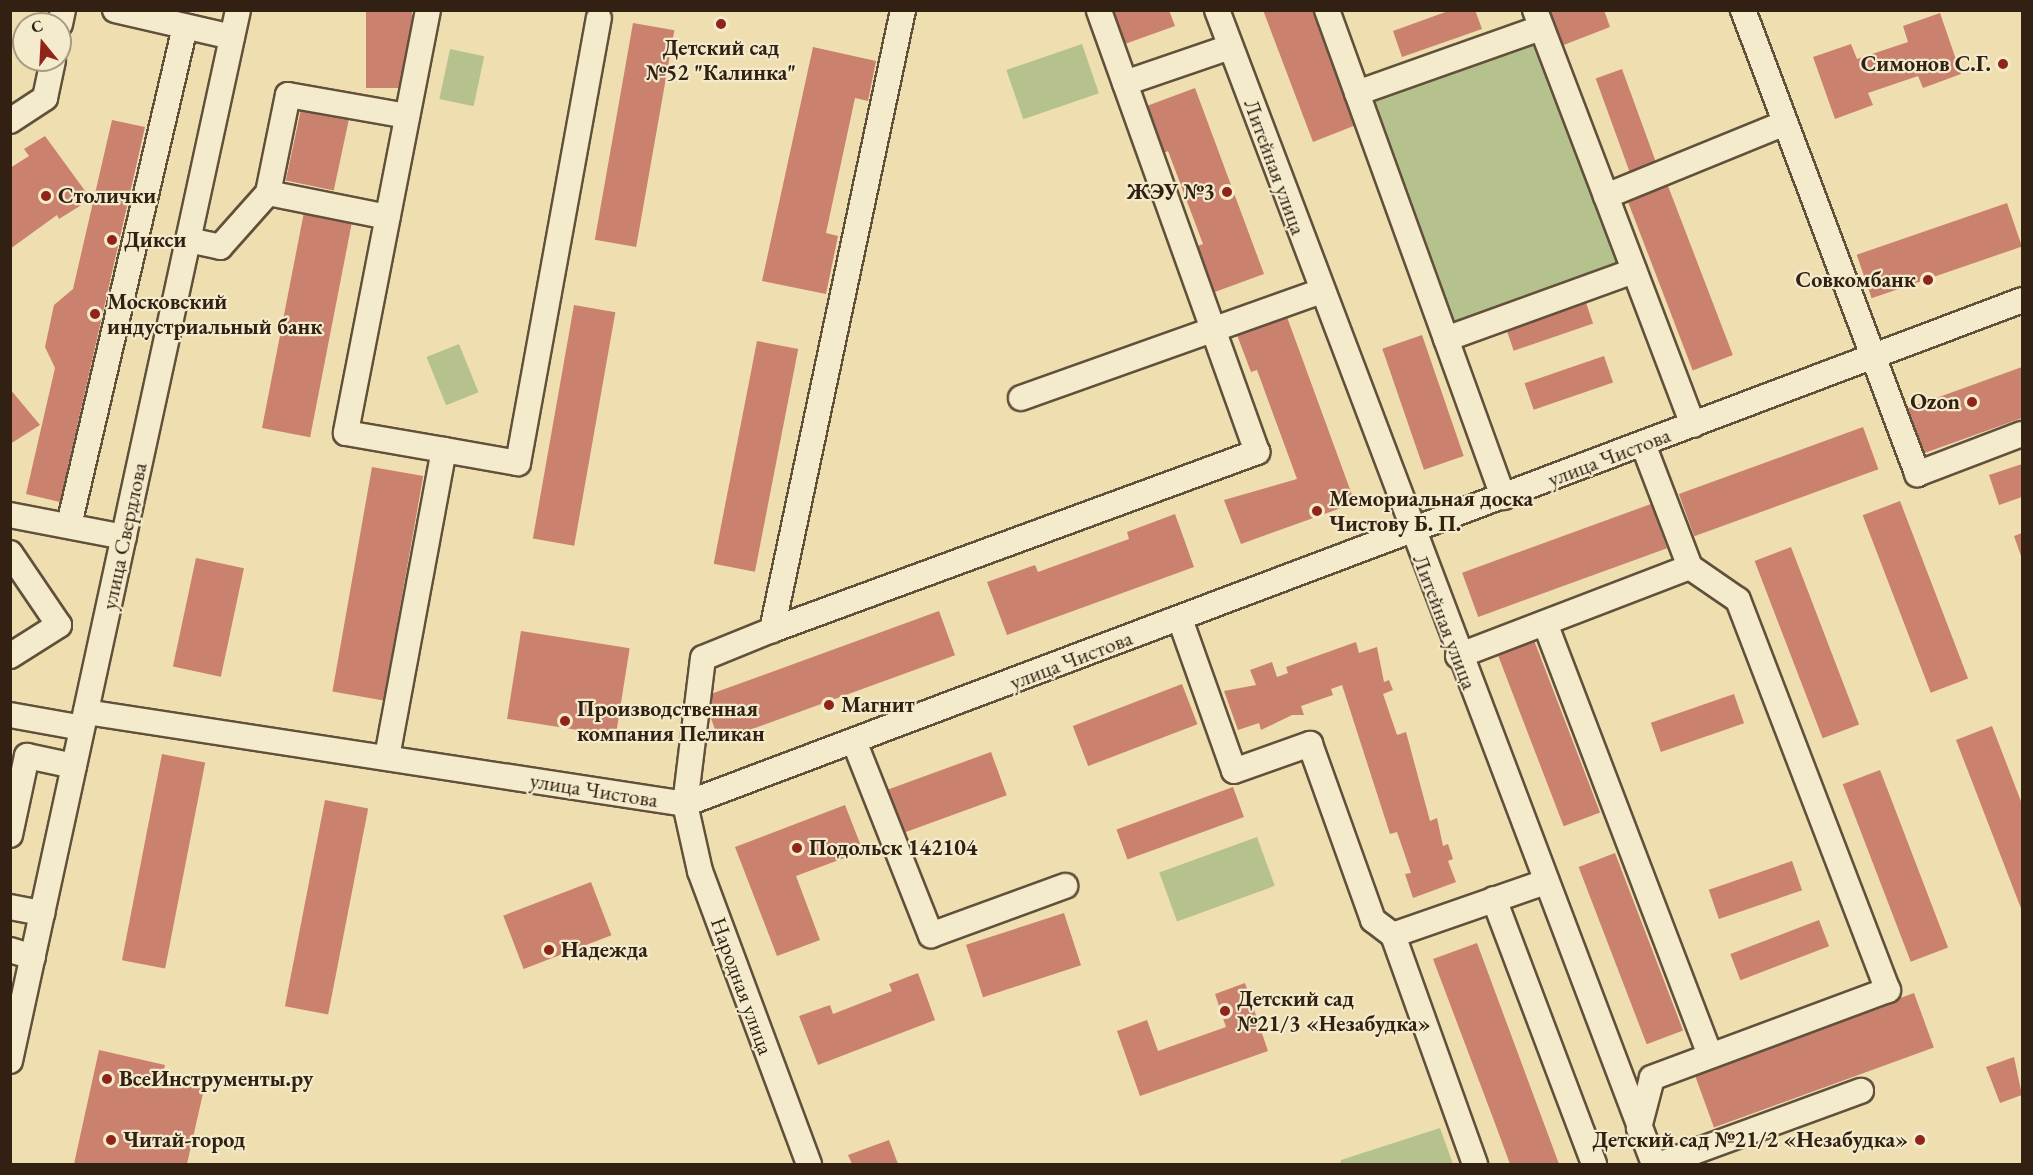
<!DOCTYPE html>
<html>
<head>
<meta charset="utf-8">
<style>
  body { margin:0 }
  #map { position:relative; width:2033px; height:1175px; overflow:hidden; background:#eedeb0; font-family:"EB Garamond",serif }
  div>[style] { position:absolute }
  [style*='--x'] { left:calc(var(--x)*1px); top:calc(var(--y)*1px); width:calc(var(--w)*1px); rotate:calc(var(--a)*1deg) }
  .green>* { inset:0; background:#b6c28d; transform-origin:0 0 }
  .building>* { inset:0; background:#ca826f; transform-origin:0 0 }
  .roads { filter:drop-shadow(2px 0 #61503a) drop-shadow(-2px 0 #61503a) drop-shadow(0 2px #61503a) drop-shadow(0 -2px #61503a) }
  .minor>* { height:24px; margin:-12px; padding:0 12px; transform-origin:12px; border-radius:12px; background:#f4eacc }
  .dots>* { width:16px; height:16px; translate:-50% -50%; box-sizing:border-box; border:3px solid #f4eacc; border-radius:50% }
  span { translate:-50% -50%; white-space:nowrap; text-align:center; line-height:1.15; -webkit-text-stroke:4.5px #f4eacc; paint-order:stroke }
  .poi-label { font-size:22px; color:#322113; font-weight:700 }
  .right { translate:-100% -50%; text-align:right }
  .left { translate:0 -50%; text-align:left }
  .street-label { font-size:22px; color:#322113 }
  .frame { position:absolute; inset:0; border:12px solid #322113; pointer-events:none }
  .north { position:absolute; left:12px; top:12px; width:60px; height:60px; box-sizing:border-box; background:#f4eacc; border:2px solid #a69a82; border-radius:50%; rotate:342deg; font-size:16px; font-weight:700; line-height:24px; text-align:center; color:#322113 }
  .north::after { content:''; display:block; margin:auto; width:21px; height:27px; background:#8f2418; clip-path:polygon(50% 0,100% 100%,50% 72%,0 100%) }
</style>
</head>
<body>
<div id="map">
  <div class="green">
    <div style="left:1542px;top:38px;width:239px;height:189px;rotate:70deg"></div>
    <div style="left:1082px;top:44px;width:52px;height:80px;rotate:71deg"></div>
    <div style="left:450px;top:49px;width:35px;height:51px;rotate:12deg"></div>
    <div style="left:459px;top:344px;width:52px;height:35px;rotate:68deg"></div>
    <div style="left:1257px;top:837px;width:52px;height:104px;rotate:70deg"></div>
    <div style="clip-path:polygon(1440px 1128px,1453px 1164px,1340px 1164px,1341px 1160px)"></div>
  </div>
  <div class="building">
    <div style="left:366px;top:10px;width:46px;height:78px"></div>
    <div style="clip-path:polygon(1109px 10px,1169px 10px,1175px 26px,1122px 45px)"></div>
    <div style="clip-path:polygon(1263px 10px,1313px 10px,1356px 125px,1313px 142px)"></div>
    <div style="clip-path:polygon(1451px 10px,1475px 10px,1482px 29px,1402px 57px,1393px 31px)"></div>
    <div style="clip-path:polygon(1548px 10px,1604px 10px,1610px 27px,1561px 46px)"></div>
    <div style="clip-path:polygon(1940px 13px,1961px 74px,1923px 88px,1918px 76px,1868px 93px,1873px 105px,1835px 119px,1813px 57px,1851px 44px,1857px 59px,1908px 42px,1903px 26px)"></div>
    <div style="left:633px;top:23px;width:42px;height:220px;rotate:10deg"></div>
    <div style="clip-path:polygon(813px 47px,876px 61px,868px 101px,855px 98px,826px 233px,838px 236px,826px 294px,762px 281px)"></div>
    <div style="left:1622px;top:69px;width:102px;height:28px;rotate:70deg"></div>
    <div style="clip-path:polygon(1195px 88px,1264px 274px,1212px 293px,1195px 247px,1203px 244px,1168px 151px,1161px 154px,1144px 107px)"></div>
    <div style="left:301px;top:109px;width:49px;height:73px;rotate:12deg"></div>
    <div style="clip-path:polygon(112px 120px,145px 127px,60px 502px,26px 494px,55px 368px,45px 347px,54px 305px,73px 289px)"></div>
    <div style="clip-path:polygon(45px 136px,91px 199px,59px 219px,57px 215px,10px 249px,10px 168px,29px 156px,24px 149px)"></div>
    <div style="left:1668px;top:186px;width:181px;height:43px;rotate:69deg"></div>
    <div style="left:2007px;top:203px;width:46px;height:159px;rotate:71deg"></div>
    <div style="left:304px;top:212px;width:49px;height:220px;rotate:11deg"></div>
    <div style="left:1584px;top:297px;width:28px;height:84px;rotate:71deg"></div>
    <div style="left:574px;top:305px;width:42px;height:237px;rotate:10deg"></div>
    <div style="clip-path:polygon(1287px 317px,1355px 503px,1241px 544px,1224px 500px,1297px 479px,1257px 370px,1251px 372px,1237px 335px)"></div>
    <div style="left:1422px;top:335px;width:128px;height:42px;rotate:71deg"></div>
    <div style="left:757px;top:341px;width:42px;height:227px;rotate:11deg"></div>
    <div style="left:1604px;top:356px;width:28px;height:84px;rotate:71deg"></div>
    <div style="clip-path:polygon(2022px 367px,2022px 418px,1919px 455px,1903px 410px)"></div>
    <div style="clip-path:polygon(10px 389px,40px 425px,10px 444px)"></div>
    <div style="left:1863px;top:427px;width:45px;height:196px;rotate:70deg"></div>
    <div style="clip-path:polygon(2022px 464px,2022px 497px,1999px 505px,1989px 475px)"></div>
    <div style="left:372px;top:467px;width:52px;height:228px;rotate:10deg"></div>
    <div style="left:1900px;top:501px;width:190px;height:40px;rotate:69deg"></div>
    <div style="left:1651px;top:504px;width:47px;height:201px;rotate:70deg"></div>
    <div style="clip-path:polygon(1175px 514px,1194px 567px,1007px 635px,987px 582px,1035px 565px,1038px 572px,1129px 539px,1127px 532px)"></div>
    <div style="clip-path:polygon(2022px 533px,2022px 559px,2014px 536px)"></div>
    <div style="left:1791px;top:547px;width:190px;height:39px;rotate:69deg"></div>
    <div style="left:196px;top:558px;width:49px;height:111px;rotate:12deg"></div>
    <div style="left:939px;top:611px;width:47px;height:251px;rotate:70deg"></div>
    <div style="left:521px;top:631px;width:110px;height:89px;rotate:9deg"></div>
    <div style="left:1532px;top:635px;width:190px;height:39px;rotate:69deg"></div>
    <div style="clip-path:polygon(1356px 642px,1359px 653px,1377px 647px,1384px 682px,1389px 680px,1393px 690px,1383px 694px,1397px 735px,1406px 732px,1430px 821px,1437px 818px,1443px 846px,1448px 844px,1453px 859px,1448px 861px,1456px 882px,1413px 898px,1405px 874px,1411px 873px,1397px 832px,1390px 834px,1342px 685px,1331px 689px,1333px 695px,1301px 706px,1304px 715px,1292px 715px,1261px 730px,1259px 723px,1238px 730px,1224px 691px,1256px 685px,1250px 670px,1272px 662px,1277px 677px,1288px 673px,1286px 667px)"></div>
    <div style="left:1182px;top:684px;width:43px;height:117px;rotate:69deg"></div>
    <div style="left:1734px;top:694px;width:31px;height:88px;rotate:71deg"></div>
    <div style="clip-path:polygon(1992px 726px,2022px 804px,2022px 911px,1956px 740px)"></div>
    <div style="left:991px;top:752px;width:46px;height:111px;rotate:70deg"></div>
    <div style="left:162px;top:754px;width:44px;height:210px;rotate:11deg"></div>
    <div style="left:1880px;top:770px;width:190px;height:40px;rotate:69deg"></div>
    <div style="left:1233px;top:787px;width:32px;height:124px;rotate:70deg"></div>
    <div style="left:325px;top:800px;width:44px;height:210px;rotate:11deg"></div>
    <div style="clip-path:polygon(845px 805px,863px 851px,796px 876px,820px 940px,777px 956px,735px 847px)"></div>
    <div style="left:1615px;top:853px;width:190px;height:39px;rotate:69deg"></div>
    <div style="left:1792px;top:861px;width:31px;height:88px;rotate:71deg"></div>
    <div style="left:591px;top:882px;width:57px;height:94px;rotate:69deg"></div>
    <div style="left:1064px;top:913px;width:55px;height:103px;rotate:72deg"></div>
    <div style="left:1819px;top:920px;width:28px;height:95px;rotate:69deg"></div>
    <div style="clip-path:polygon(1477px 943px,1559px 1164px,1510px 1164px,1493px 1118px,1433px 959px)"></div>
    <div style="clip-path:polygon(918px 973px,935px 1020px,818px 1065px,799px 1016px,830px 1005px,833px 1014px,892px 991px,889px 984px)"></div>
    <div style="clip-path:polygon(1245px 983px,1268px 1051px,1140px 1096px,1117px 1031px,1147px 1020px,1158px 1051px,1226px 1027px,1215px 994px)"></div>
    <div style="left:1914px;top:993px;width:58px;height:234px;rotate:70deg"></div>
    <div style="clip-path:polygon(99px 1050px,165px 1065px,162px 1080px,204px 1089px,187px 1164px,74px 1164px)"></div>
    <div style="clip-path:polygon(2014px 1057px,2022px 1095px,2000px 1103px,1986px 1067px)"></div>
    <div style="clip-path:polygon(889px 1140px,898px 1164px,852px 1164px,848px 1155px)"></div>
  </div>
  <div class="roads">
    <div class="minor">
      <div style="--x:115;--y:10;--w:120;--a:13"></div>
      <div style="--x:428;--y:10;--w:431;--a:101"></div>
      <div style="--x:346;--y:433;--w:99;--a:9.8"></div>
      <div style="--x:903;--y:10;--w:634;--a:101.93"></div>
      <div style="--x:772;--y:630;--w:517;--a:-20.15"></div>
      <div style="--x:1257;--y:452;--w:469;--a:-109.7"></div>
      <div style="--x:1217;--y:10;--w:1234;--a:69.26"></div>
      <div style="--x:1327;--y:10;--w:88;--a:70.1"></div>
      <div style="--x:1357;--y:93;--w:195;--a:-19.5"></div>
      <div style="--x:1535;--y:10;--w:199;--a:69.1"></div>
      <div style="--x:1606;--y:196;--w:193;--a:-22.2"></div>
      <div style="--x:1743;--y:10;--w:496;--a:69.4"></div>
      <div style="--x:1917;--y:474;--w:112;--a:-20.9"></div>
      <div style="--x:60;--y:24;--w:14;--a:-78"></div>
      <div style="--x:1125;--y:83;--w:111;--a:-18.9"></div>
      <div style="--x:1357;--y:93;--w:430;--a:70.1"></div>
      <div style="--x:10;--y:121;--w:42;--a:-33.3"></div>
      <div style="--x:45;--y:98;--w:39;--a:-78"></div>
      <div style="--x:268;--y:193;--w:100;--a:-78.5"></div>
      <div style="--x:288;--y:95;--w:121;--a:10"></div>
      <div style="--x:1606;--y:196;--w:245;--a:69.2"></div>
      <div style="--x:188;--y:240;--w:33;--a:12"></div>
      <div style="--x:220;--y:247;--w:72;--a:-48.4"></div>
      <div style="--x:268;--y:193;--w:122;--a:11.3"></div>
      <div style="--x:1446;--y:339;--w:200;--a:-19.9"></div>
      <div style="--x:1021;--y:398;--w:319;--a:-19.6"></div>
      <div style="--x:1643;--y:444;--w:132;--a:69.1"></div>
      <div style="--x:10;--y:515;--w:116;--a:10.9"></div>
      <div style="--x:69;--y:525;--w:511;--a:-76.89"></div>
      <div style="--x:10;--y:553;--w:87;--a:55.8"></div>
      <div style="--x:59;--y:625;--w:58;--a:147.7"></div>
      <div style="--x:1180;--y:619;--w:161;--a:70.4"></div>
      <div style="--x:1234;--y:771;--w:81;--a:-19.6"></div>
      <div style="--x:1310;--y:744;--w:187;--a:70.3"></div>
      <div style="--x:1373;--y:920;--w:25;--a:37"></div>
      <div style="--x:1545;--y:623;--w:463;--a:69.1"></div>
      <div style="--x:772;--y:630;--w:74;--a:157.9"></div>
      <div style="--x:703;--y:658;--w:147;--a:97"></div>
      <div style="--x:685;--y:804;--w:69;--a:77.4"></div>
      <div style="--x:700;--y:871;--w:313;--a:69.6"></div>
      <div style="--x:1458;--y:656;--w:248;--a:-21"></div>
      <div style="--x:1690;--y:567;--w:58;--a:34.5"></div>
      <div style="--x:1738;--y:600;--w:418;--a:69"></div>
      <div style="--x:1888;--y:990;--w:252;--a:159.6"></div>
      <div style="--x:1652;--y:1078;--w:52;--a:104.6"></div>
      <div style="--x:86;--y:712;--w:606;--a:8.73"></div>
      <div style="--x:685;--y:804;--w:1429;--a:-20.65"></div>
      <div style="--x:10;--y:715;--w:73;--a:10.2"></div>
      <div style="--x:854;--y:741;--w:209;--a:68.4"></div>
      <div style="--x:931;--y:935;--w:143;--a:-20.1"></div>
      <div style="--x:387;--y:757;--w:312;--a:-79.5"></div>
      <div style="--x:444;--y:450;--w:75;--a:10"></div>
      <div style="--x:518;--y:463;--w:452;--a:-79.7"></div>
      <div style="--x:10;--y:835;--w:81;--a:-77.9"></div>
      <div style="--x:27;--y:756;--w:48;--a:12"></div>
      <div style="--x:1494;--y:899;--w:283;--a:69.3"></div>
      <div style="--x:10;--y:907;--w:33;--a:11"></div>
      <div style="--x:10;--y:950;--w:24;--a:17"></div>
      <div style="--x:10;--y:1061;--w:1075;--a:-77.76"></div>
      <div style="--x:1475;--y:1164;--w:243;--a:-109.7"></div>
      <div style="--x:1393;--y:935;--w:161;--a:-19.2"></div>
      <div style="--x:1661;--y:1164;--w:213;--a:-20.1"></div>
    </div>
  </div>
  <div class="dots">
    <div style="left:721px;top:24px;background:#8f2418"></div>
    <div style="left:2003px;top:64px;background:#8f2418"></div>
    <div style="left:1227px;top:192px;background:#8f2418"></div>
    <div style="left:46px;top:196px;background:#8f2418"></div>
    <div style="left:112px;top:240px;background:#8f2418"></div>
    <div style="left:1928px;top:280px;background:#8f2418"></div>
    <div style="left:95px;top:314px;background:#8f2418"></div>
    <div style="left:1972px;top:402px;background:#8f2418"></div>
    <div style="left:1317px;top:511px;background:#8f2418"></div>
    <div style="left:829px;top:705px;background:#8f2418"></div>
    <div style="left:565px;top:721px;background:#8f2418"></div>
    <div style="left:797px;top:848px;background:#8f2418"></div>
    <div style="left:549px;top:950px;background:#8f2418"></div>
    <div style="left:1225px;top:1011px;background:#8f2418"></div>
    <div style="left:107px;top:1079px;background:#8f2418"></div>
    <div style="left:111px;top:1140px;background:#8f2418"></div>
    <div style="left:1920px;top:1140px;background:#8f2418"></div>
  </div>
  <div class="poi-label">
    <span style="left:721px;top:60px">Детский сад<br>№52 "Калинка"</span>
    <span class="right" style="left:1991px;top:64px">Симонов С.Г.</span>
    <span class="right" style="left:1215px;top:192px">ЖЭУ №3</span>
    <span class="left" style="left:58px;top:196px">Столички</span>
    <span class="left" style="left:124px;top:240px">Дикси</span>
    <span class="right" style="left:1916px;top:280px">Совкомбанк</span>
    <span class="left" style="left:107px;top:314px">Московский<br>индустриальный банк</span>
    <span class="right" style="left:1960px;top:402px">Ozon</span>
    <span class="left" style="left:1329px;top:511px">Мемориальная доска<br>Чистову Б. П.</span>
    <span class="left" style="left:841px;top:705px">Магнит</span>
    <span class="left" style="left:577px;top:721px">Производственная<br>компания Пеликан</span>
    <span class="left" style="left:809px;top:848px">Подольск 142104</span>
    <span class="left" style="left:561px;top:950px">Надежда</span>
    <span class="left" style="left:1237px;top:1011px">Детский сад<br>№21/3 «Незабудка»</span>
    <span class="left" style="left:119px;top:1079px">ВсеИнструменты.ру</span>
    <span class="left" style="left:123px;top:1140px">Читай-город</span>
    <span class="right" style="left:1908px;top:1140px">Детский сад №21/2 «Незабудка»</span>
  </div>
  <div class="street-label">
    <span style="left:1275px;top:167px;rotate:70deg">Литейная улица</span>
    <span style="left:1609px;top:457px;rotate:-21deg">улица Чистова</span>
    <span style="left:124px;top:536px;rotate:-78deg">улица Свердлова</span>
    <span style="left:1445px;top:622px;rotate:69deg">Литейная улица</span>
    <span style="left:1071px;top:660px;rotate:-21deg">улица Чистова</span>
    <span style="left:594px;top:790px;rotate:9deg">улица Чистова</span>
    <span style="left:742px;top:986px;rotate:70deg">Народная улица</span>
  </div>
  <div class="frame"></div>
  <div class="north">С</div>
</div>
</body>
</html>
